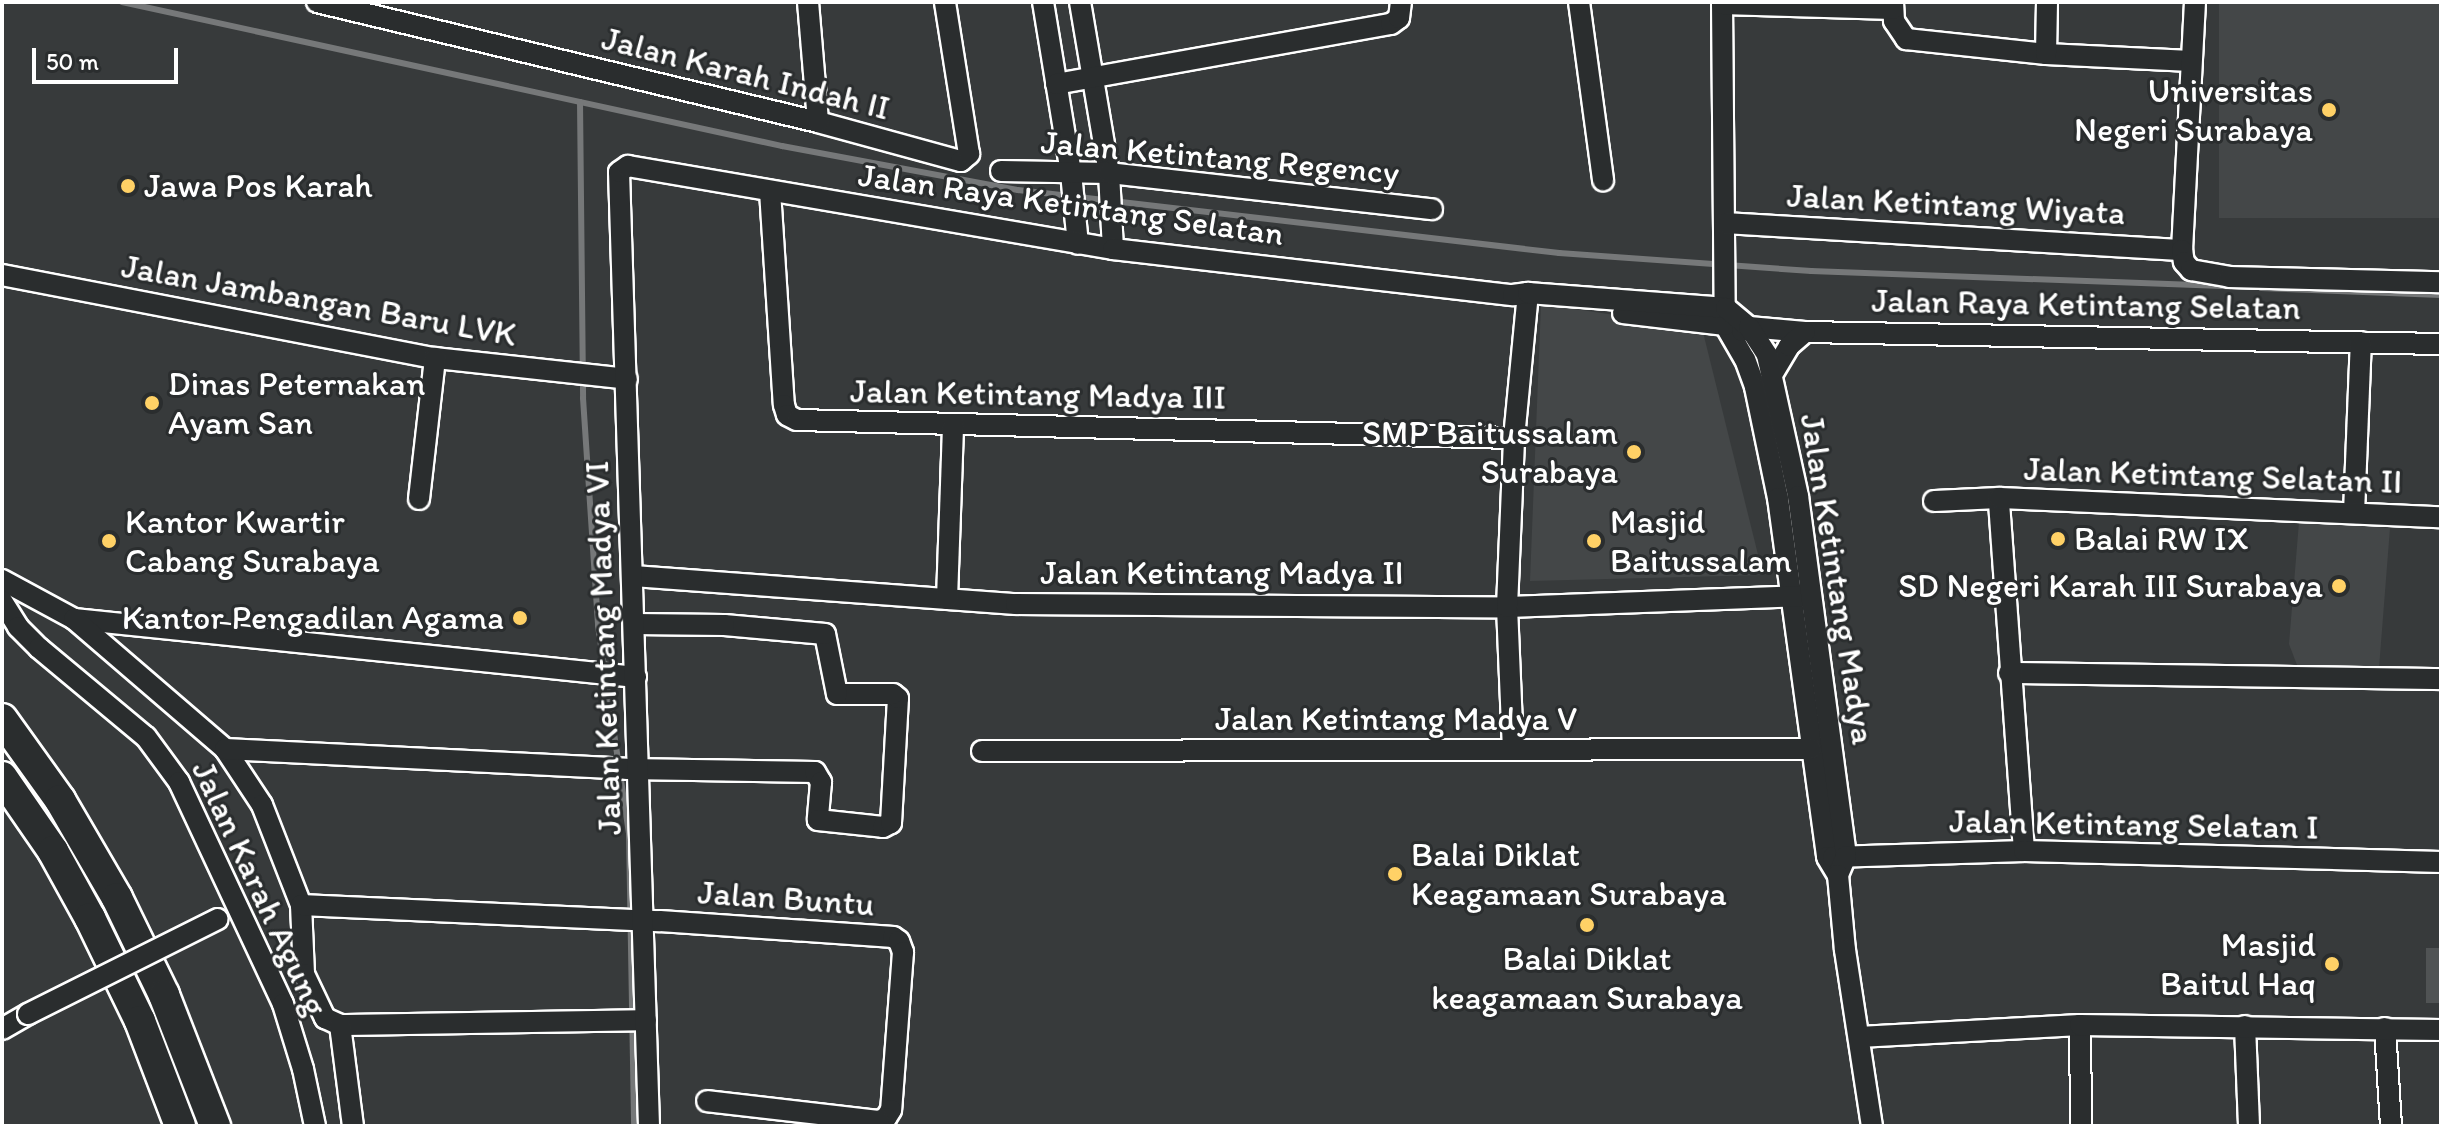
<!DOCTYPE html>
<html>
<head>
<meta charset="utf-8">
<style>
  body { margin:0 }
  #map { position:relative; width:2443px; height:1128px; overflow:hidden; background:#373a3b; font-family:Itim,sans-serif }
  div>[style] { position:absolute }
  [style*='--x'] { left:calc(var(--x)*1px); top:calc(var(--y)*1px); width:calc(var(--w)*1px); rotate:calc(var(--a)*1deg) }
  .built>* { inset:0; background:#444748; transform-origin:0 0 }
  .green>* { inset:0; background:#505354; transform-origin:0 0 }
  .stream>* { height:6px; margin:-3px; padding:0 3px; transform-origin:3px; border-radius:3px; background:#767879 }
  .roads { filter:drop-shadow(2px 0 #fff) drop-shadow(-2px 0 #fff) drop-shadow(0 2px #fff) drop-shadow(0 -2px #fff) }
  .minor>* { height:20px; margin:-10px; padding:0 10px; transform-origin:10px; border-radius:10px; background:#2a2d2e }
  .highway>* { height:30px; margin:-15px; padding:0 15px; transform-origin:15px; border-radius:15px; background:#2a2d2e }
  .bridges { filter:drop-shadow(2px 0 #fff) drop-shadow(-2px 0 #fff) drop-shadow(0 2px #fff) drop-shadow(0 -2px #fff) }
  .minor-bridge>* { height:20px; margin:-10px; padding:0 10px; transform-origin:10px; border-radius:10px; background:#2a2d2e }
  .dots>* { width:22px; height:22px; translate:-50% -50%; box-sizing:border-box; border:4px solid #2a2d2e; border-radius:50% }
  span { translate:-50% -50%; white-space:nowrap; text-align:center; line-height:1.15; -webkit-text-stroke:6px #2a2d2e; paint-order:stroke }
  .street-label { font-size:34px; color:#fff }
  .poi-label { font-size:34px; color:#fff }
  .right { translate:-100% -50%; text-align:right }
  .left { translate:0 -50%; text-align:left }
  .frame { position:absolute; inset:0; border:4px solid #fff; pointer-events:none }
  .scale { position:absolute; left:32px; top:48px; width:146px; height:36px; box-sizing:border-box; border:4px solid #fff; border-top:0; padding-left:10px; font-size:24px; line-height:28px; white-space:nowrap; color:#fff; -webkit-text-stroke:6px #2a2d2e; paint-order:stroke }
</style>
</head>
<body>
<div id="map">
  <div class="built">
    <div style="left:2219px;top:2px;width:222px;height:216px"></div>
    <div style="clip-path:polygon(1541px 304px,1702px 328px,1763px 575px,1530px 581px)"></div>
    <div style="clip-path:polygon(2299px 522px,2390px 528px,2379px 668px,2297px 665px,2289px 644px)"></div>
  </div>
  <div class="green">
    <div style="left:2426px;top:948px;width:15px;height:55px"></div>
  </div>
  <div class="stream">
    <div style="--x:122;--y:2;--w:676;--a:12.31"></div>
    <div style="--x:782;--y:146;--w:240;--a:10.6"></div>
    <div style="--x:1018;--y:190;--w:545;--a:6.64"></div>
    <div style="--x:1559;--y:253;--w:253;--a:4.1"></div>
    <div style="--x:1811;--y:271;--w:419;--a:2.1"></div>
    <div style="--x:580;--y:102;--w:296;--a:89.4"></div>
    <div style="--x:583;--y:398;--w:228;--a:86.2"></div>
    <div style="--x:598;--y:626;--w:209;--a:81.5"></div>
    <div style="--x:629;--y:833;--w:293;--a:89"></div>
    <div style="--x:2261;--y:288;--w:180;--a:2.2"></div>
  </div>
  <div class="roads">
    <div class="minor">
      <div style="--x:317;--y:2;--w:515;--a:13.47"></div>
      <div style="--x:818;--y:122;--w:148;--a:15.3"></div>
      <div style="--x:961;--y:161;--w:11;--a:-41"></div>
      <div style="--x:969;--y:154;--w:154;--a:-99"></div>
      <div style="--x:808;--y:2;--w:120;--a:85.2"></div>
      <div style="--x:1043;--y:2;--w:173;--a:80.7"></div>
      <div style="--x:1071;--y:173;--w:71;--a:84.4"></div>
      <div style="--x:1080;--y:2;--w:173;--a:80.4"></div>
      <div style="--x:1109;--y:173;--w:76;--a:87"></div>
      <div style="--x:1579;--y:2;--w:180;--a:82.3"></div>
      <div style="--x:1722;--y:2;--w:323;--a:89.5"></div>
      <div style="--x:1725;--y:325;--w:39;--a:60"></div>
      <div style="--x:1745;--y:359;--w:30;--a:70"></div>
      <div style="--x:1755;--y:387;--w:113;--a:78.3"></div>
      <div style="--x:1778;--y:498;--w:362;--a:82.2"></div>
      <div style="--x:1827;--y:857;--w:21;--a:59"></div>
      <div style="--x:1893;--y:2;--w:19;--a:87"></div>
      <div style="--x:1894;--y:21;--w:22;--a:56"></div>
      <div style="--x:1906;--y:39;--w:141;--a:6.1"></div>
      <div style="--x:2046;--y:54;--w:145;--a:2.8"></div>
      <div style="--x:1722;--y:4;--w:171;--a:1.7"></div>
      <div style="--x:2046;--y:54;--w:52;--a:-88.9"></div>
      <div style="--x:1056;--y:84;--w:340;--a:-10.2"></div>
      <div style="--x:1391;--y:24;--w:10;--a:-37"></div>
      <div style="--x:1399;--y:18;--w:16;--a:-83"></div>
      <div style="--x:1001;--y:171;--w:108;--a:1.1"></div>
      <div style="--x:1109;--y:173;--w:325;--a:6.4"></div>
      <div style="--x:770;--y:191;--w:214;--a:86.3"></div>
      <div style="--x:784;--y:405;--w:10;--a:73"></div>
      <div style="--x:787;--y:415;--w:11;--a:27"></div>
      <div style="--x:797;--y:420;--w:717;--a:1.44"></div>
      <div style="--x:1726;--y:223;--w:457;--a:3.4"></div>
      <div style="--x:2182;--y:250;--w:248;--a:-87"></div>
      <div style="--x:2182;--y:250;--w:12;--a:81"></div>
      <div style="--x:2184;--y:262;--w:11;--a:49"></div>
      <div style="--x:2191;--y:270;--w:39;--a:10"></div>
      <div style="--x:2229;--y:277;--w:212;--a:1.4"></div>
      <div style="--x:2;--y:275;--w:441;--a:10.9"></div>
      <div style="--x:435;--y:358;--w:193;--a:6.2"></div>
      <div style="--x:1623;--y:313;--w:103;--a:6.7"></div>
      <div style="--x:1742;--y:331;--w:8;--a:-30"></div>
      <div style="--x:1749;--y:327;--w:56;--a:5.1"></div>
      <div style="--x:1805;--y:332;--w:636;--a:1.08"></div>
      <div style="--x:1773;--y:373;--w:31;--a:-59"></div>
      <div style="--x:1789;--y:346;--w:21;--a:-41"></div>
      <div style="--x:419;--y:499;--w:142;--a:-83.5"></div>
      <div style="--x:1934;--y:501;--w:65;--a:-2.6"></div>
      <div style="--x:2354;--y:513;--w:171;--a:-87.7"></div>
      <div style="--x:633;--y:576;--w:384;--a:4.2"></div>
      <div style="--x:1016;--y:604;--w:491;--a:0.4"></div>
      <div style="--x:1507;--y:607;--w:304;--a:-2.1"></div>
      <div style="--x:2;--y:580;--w:82;--a:28.4"></div>
      <div style="--x:74;--y:619;--w:565;--a:5.89"></div>
      <div style="--x:947;--y:599;--w:175;--a:-88"></div>
      <div style="--x:2;--y:601;--w:31;--a:58"></div>
      <div style="--x:18;--y:627;--w:30;--a:45"></div>
      <div style="--x:39;--y:648;--w:139;--a:39.8"></div>
      <div style="--x:146;--y:737;--w:56;--a:53.7"></div>
      <div style="--x:179;--y:782;--w:245;--a:64.9"></div>
      <div style="--x:283;--y:1004;--w:68;--a:72.9"></div>
      <div style="--x:303;--y:1069;--w:58;--a:78.1"></div>
      <div style="--x:74;--y:619;--w:199;--a:40.7"></div>
      <div style="--x:225;--y:749;--w:67;--a:56.5"></div>
      <div style="--x:262;--y:805;--w:107;--a:68.7"></div>
      <div style="--x:301;--y:905;--w:69;--a:87.5"></div>
      <div style="--x:304;--y:974;--w:49;--a:64.5"></div>
      <div style="--x:325;--y:1018;--w:17;--a:25"></div>
      <div style="--x:340;--y:1025;--w:306;--a:-0.9"></div>
      <div style="--x:2009;--y:673;--w:432;--a:0.8"></div>
      <div style="--x:225;--y:749;--w:402;--a:2.8"></div>
      <div style="--x:627;--y:769;--w:188;--a:0.9"></div>
      <div style="--x:815;--y:772;--w:12;--a:59"></div>
      <div style="--x:821;--y:782;--w:38;--a:95"></div>
      <div style="--x:818;--y:820;--w:65;--a:6.1"></div>
      <div style="--x:883;--y:827;--w:9;--a:-27"></div>
      <div style="--x:891;--y:823;--w:125;--a:-86.8"></div>
      <div style="--x:898;--y:698;--w:6;--a:-141"></div>
      <div style="--x:893;--y:694;--w:56;--a:180"></div>
      <div style="--x:837;--y:694;--w:61;--a:-101.3"></div>
      <div style="--x:825;--y:634;--w:101;--a:-174.9"></div>
      <div style="--x:724;--y:625;--w:90;--a:-179.4"></div>
      <div style="--x:1513;--y:750;--w:143;--a:-92.4"></div>
      <div style="--x:1507;--y:607;--w:169;--a:-87.6"></div>
      <div style="--x:1514;--y:438;--w:146;--a:-84.5"></div>
      <div style="--x:982;--y:751;--w:829;--a:-0.14"></div>
      <div style="--x:2024;--y:851;--w:354;--a:-94.1"></div>
      <div style="--x:1999;--y:498;--w:442;--a:2.5"></div>
      <div style="--x:1833;--y:857;--w:191;--a:-1.8"></div>
      <div style="--x:2024;--y:851;--w:417;--a:1.5"></div>
      <div style="--x:301;--y:905;--w:359;--a:2.6"></div>
      <div style="--x:660;--y:921;--w:234;--a:3.9"></div>
      <div style="--x:893;--y:937;--w:7;--a:34"></div>
      <div style="--x:899;--y:941;--w:12;--a:70"></div>
      <div style="--x:903;--y:952;--w:158;--a:94.3"></div>
      <div style="--x:891;--y:1110;--w:9;--a:122"></div>
      <div style="--x:886;--y:1118;--w:8;--a:157"></div>
      <div style="--x:879;--y:1121;--w:173;--a:-173.4"></div>
      <div style="--x:340;--y:1025;--w:102;--a:82.7"></div>
      <div style="--x:2080;--y:1025;--w:101;--a:89.4"></div>
      <div style="--x:2245;--y:1026;--w:100;--a:87.7"></div>
      <div style="--x:2385;--y:1028;--w:98;--a:86.5"></div>
      <div style="--x:2;--y:1029;--w:30;--a:-30"></div>
      <div style="--x:1859;--y:1037;--w:221;--a:-3.1"></div>
      <div style="--x:2080;--y:1025;--w:361;--a:0.8"></div>
      <div style="--x:649;--y:1126;--w:954;--a:-91.8"></div>
      <div style="--x:619;--y:172;--w:11;--a:-34"></div>
      <div style="--x:628;--y:166;--w:492;--a:9.7"></div>
      <div style="--x:1113;--y:249;--w:403;--a:6.6"></div>
      <div style="--x:1513;--y:295;--w:15;--a:-8"></div>
      <div style="--x:1528;--y:293;--w:199;--a:4.3"></div>
      <div style="--x:1726;--y:308;--w:30;--a:40"></div>
      <div style="--x:1749;--y:327;--w:33;--a:57"></div>
      <div style="--x:1767;--y:355;--w:144;--a:77.6"></div>
      <div style="--x:1798;--y:496;--w:363;--a:82.4"></div>
      <div style="--x:1846;--y:856;--w:21;--a:113"></div>
      <div style="--x:1838;--y:875;--w:75;--a:84.7"></div>
      <div style="--x:1845;--y:950;--w:178;--a:81.3"></div>
    </div>
    <div class="highway">
      <div style="--x:2;--y:719;--w:100;--a:54.4"></div>
      <div style="--x:60;--y:800;--w:113;--a:59.8"></div>
      <div style="--x:117;--y:898;--w:108;--a:64.1"></div>
      <div style="--x:164;--y:995;--w:141;--a:68.7"></div>
      <div style="--x:2;--y:777;--w:90;--a:55.4"></div>
      <div style="--x:53;--y:851;--w:77;--a:61.1"></div>
      <div style="--x:90;--y:918;--w:114;--a:64.1"></div>
      <div style="--x:140;--y:1021;--w:112;--a:69.1"></div>
    </div>
  </div>
  <div class="bridges">
    <div class="minor-bridge">
      <div style="--x:28;--y:1014;--w:212;--a:-26.6"></div>
    </div>
  </div>
  <div class="dots">
    <div style="left:2329px;top:110px;background:#ffd166"></div>
    <div style="left:128px;top:186px;background:#ffd166"></div>
    <div style="left:152px;top:403px;background:#ffd166"></div>
    <div style="left:1634px;top:452px;background:#ffd166"></div>
    <div style="left:2058px;top:539px;background:#ffd166"></div>
    <div style="left:109px;top:541px;background:#ffd166"></div>
    <div style="left:1594px;top:541px;background:#ffd166"></div>
    <div style="left:2339px;top:586px;background:#ffd166"></div>
    <div style="left:520px;top:618px;background:#ffd166"></div>
    <div style="left:1395px;top:874px;background:#ffd166"></div>
    <div style="left:1587px;top:925px;background:#ffd166"></div>
    <div style="left:2332px;top:964px;background:#ffd166"></div>
  </div>
  <div class="street-label">
    <span style="left:746px;top:73px;rotate:14deg">Jalan Karah Indah II</span>
    <span style="left:1220px;top:157px;rotate:5deg">Jalan Ketintang Regency</span>
    <span style="left:1071px;top:204px;rotate:8deg">Jalan Raya Ketintang Selatan</span>
    <span style="left:1956px;top:204px;rotate:3deg">Jalan Ketintang Wiyata</span>
    <span style="left:319px;top:300px;rotate:10deg">Jalan Jambangan Baru LVK</span>
    <span style="left:2086px;top:304px;rotate:1deg">Jalan Raya Ketintang Selatan</span>
    <span style="left:1038px;top:394px;rotate:1deg">Jalan Ketintang Madya III</span>
    <span style="left:2213px;top:475px;rotate:2deg">Jalan Ketintang Selatan II</span>
    <span style="left:1222px;top:573px">Jalan Ketintang Madya II</span>
    <span style="left:1838px;top:579px;rotate:81deg">Jalan Ketintang Madya</span>
    <span style="left:603px;top:648px;rotate:-92deg">Jalan Ketintang Madya VI</span>
    <span style="left:1396px;top:719px">Jalan Ketintang Madya V</span>
    <span style="left:2134px;top:824px;rotate:1deg">Jalan Ketintang Selatan I</span>
    <span style="left:260px;top:888px;rotate:65deg">Jalan Karah Agung</span>
    <span style="left:786px;top:898px;rotate:4deg">Jalan Buntu</span>
  </div>
  <div class="poi-label">
    <span class="right" style="left:2313px;top:110px">Universitas<br>Negeri Surabaya</span>
    <span class="left" style="left:144px;top:186px">Jawa Pos Karah</span>
    <span class="left" style="left:168px;top:403px">Dinas Peternakan<br>Ayam San</span>
    <span class="right" style="left:1618px;top:452px">SMP Baitussalam<br>Surabaya</span>
    <span class="left" style="left:125px;top:541px">Kantor Kwartir<br>Cabang Surabaya</span>
    <span class="left" style="left:1610px;top:541px">Masjid<br>Baitussalam</span>
    <span class="left" style="left:2074px;top:539px">Balai RW IX</span>
    <span class="right" style="left:2323px;top:586px">SD Negeri Karah III Surabaya</span>
    <span class="right" style="left:504px;top:618px">Kantor Pengadilan Agama</span>
    <span class="left" style="left:1411px;top:874px">Balai Diklat<br>Keagamaan Surabaya</span>
    <span class="right" style="left:2316px;top:964px">Masjid<br>Baitul Haq</span>
    <span style="left:1587px;top:978px">Balai Diklat<br>keagamaan Surabaya</span>
  </div>
  <div class="frame"></div>
  <div class="scale">50 m</div>
</div>
</body>
</html>
